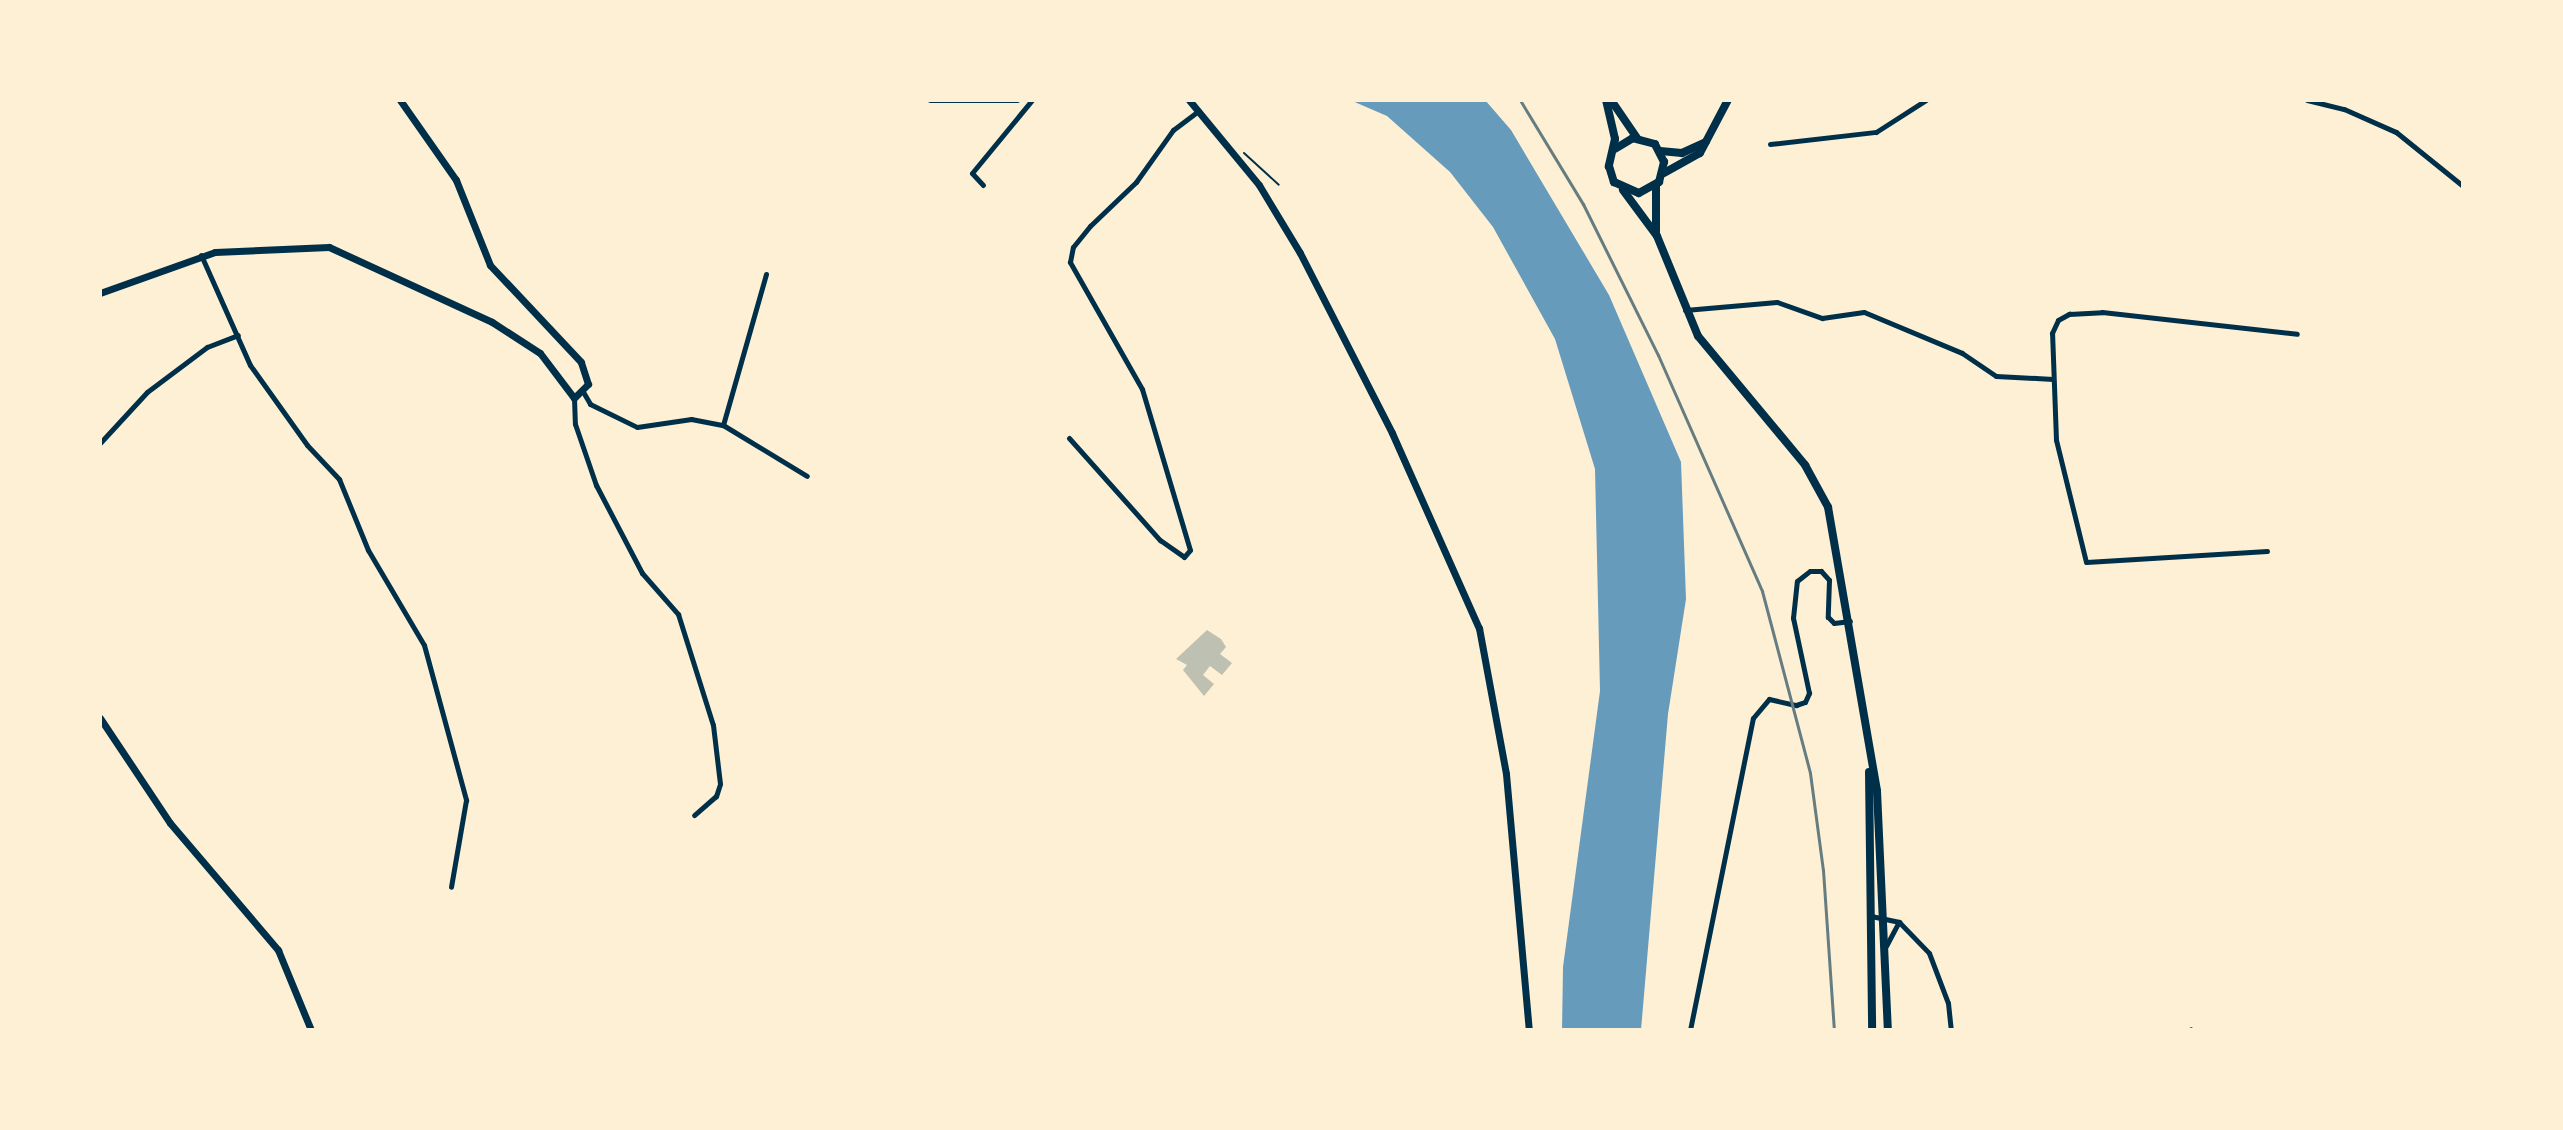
<!DOCTYPE html>
<html>
<head>
<meta charset="utf-8">
<style>
  body { margin:0 }
  #map { position:relative; width:2563px; height:1130px; overflow:hidden; background:#fdf0d5; font-family:"Titillium Web",sans-serif }
  div>[style] { position:absolute }
  [style*='--x'] { left:calc(var(--x)*1px); top:calc(var(--y)*1px); width:calc(var(--w)*1px); rotate:calc(var(--a)*1deg) }
  .water>* { inset:0; background:#669bbc }
  .building>* { inset:0; background:#bec0b2 }
  .path>* { height:2px; margin:-1px; padding:0 1px; transform-origin:1px; border-radius:1px; background:#003049 }
  .minor>* { height:5px; margin:-2.5px; padding:0 2.5px; transform-origin:2.5px; border-radius:2.5px; background:#003049 }
  .tertiary>* { height:7px; margin:-3.5px; padding:0 3.5px; transform-origin:3.5px; border-radius:3.5px; background:#003049 }
  .primary>* { height:8px; margin:-4px; padding:0 4px; transform-origin:4px; border-radius:4px; background:#003049 }
  .rail>* { height:3px; margin:-1.5px; padding:0 1.5px; transform-origin:1.5px; border-radius:1.5px; background:#657d81 }
  span { translate:-50% -50%; white-space:nowrap; text-align:center; line-height:1.15; -webkit-text-stroke:6px #fdf0d5; paint-order:stroke }
  .frame { position:absolute; inset:0; border:102px solid #fdf0d5; pointer-events:none }
</style>
</head>
<body>
<div id="map">
  <div class="water">
    <div style="clip-path:polygon(1350px 100px,1485px 100px,1511px 130px,1609px 295px,1681px 462px,1686px 599px,1668px 714px,1641px 1030px,1562px 1030px,1563px 967px,1600px 691px,1595px 469px,1555px 339px,1493px 227px,1450px 172px,1387px 116px)"></div>
  </div>
  <div class="building">
    <div style="clip-path:polygon(1207px 630px,1221px 639px,1226px 647px,1220px 654px,1232px 663px,1222px 675px,1210px 666px,1203px 675px,1214px 684px,1204px 696px,1183px 670px,1187px 665px,1176px 659px)"></div>
  </div>
  <div class="path">
    <div style="--x:1244;--y:153;--w:47;--a:42.4"></div>
  </div>
  <div class="minor">
    <div style="--x:930;--y:100;--w:87;--a:0"></div>
    <div style="--x:2307;--y:100;--w:38;--a:14"></div>
    <div style="--x:2344;--y:109;--w:57;--a:23.9"></div>
    <div style="--x:2396;--y:132;--w:86;--a:38.9"></div>
    <div style="--x:1770;--y:144;--w:107;--a:-6.5"></div>
    <div style="--x:1876;--y:132;--w:59;--a:-32.6"></div>
    <div style="--x:983;--y:185;--w:16;--a:-133"></div>
    <div style="--x:972;--y:173;--w:94;--a:-50.6"></div>
    <div style="--x:201;--y:255;--w:120;--a:66"></div>
    <div style="--x:250;--y:365;--w:98;--a:54.5"></div>
    <div style="--x:307;--y:445;--w:47;--a:46.7"></div>
    <div style="--x:339;--y:479;--w:77;--a:67.8"></div>
    <div style="--x:368;--y:550;--w:110;--a:59.5"></div>
    <div style="--x:424;--y:645;--w:161;--a:74.8"></div>
    <div style="--x:466;--y:800;--w:88;--a:99.8"></div>
    <div style="--x:1685;--y:310;--w:92;--a:-5"></div>
    <div style="--x:1777;--y:302;--w:48;--a:19.6"></div>
    <div style="--x:1822;--y:318;--w:42;--a:-8.1"></div>
    <div style="--x:1864;--y:312;--w:106;--a:22.7"></div>
    <div style="--x:1962;--y:353;--w:41;--a:34.1"></div>
    <div style="--x:1996;--y:376;--w:57;--a:3"></div>
    <div style="--x:582;--y:390;--w:16;--a:60"></div>
    <div style="--x:590;--y:404;--w:52;--a:26.1"></div>
    <div style="--x:637;--y:427;--w:55;--a:-8.4"></div>
    <div style="--x:691;--y:419;--w:33;--a:11"></div>
    <div style="--x:723;--y:425;--w:157;--a:-74.1"></div>
    <div style="--x:574;--y:398;--w:26;--a:88"></div>
    <div style="--x:575;--y:424;--w:65;--a:71"></div>
    <div style="--x:596;--y:485;--w:99;--a:62.4"></div>
    <div style="--x:642;--y:573;--w:55;--a:48.7"></div>
    <div style="--x:678;--y:614;--w:116;--a:72.5"></div>
    <div style="--x:713;--y:725;--w:59;--a:83.2"></div>
    <div style="--x:720;--y:784;--w:13;--a:108"></div>
    <div style="--x:716;--y:796;--w:29;--a:139"></div>
    <div style="--x:723;--y:425;--w:98;--a:31.3"></div>
    <div style="--x:1069;--y:438;--w:137;--a:48.3"></div>
    <div style="--x:1160;--y:540;--w:29;--a:35"></div>
    <div style="--x:1184;--y:557;--w:9;--a:-49"></div>
    <div style="--x:1190;--y:550;--w:168;--a:-106.6"></div>
    <div style="--x:1142;--y:389;--w:146;--a:-119.6"></div>
    <div style="--x:1070;--y:262;--w:15;--a:-79"></div>
    <div style="--x:1073;--y:247;--w:27;--a:-51"></div>
    <div style="--x:1090;--y:226;--w:64;--a:-43.7"></div>
    <div style="--x:1136;--y:182;--w:64;--a:-54.6"></div>
    <div style="--x:1173;--y:130;--w:30;--a:-37"></div>
    <div style="--x:100;--y:443;--w:69;--a:-47.3"></div>
    <div style="--x:147;--y:392;--w:75;--a:-36.9"></div>
    <div style="--x:207;--y:347;--w:33;--a:-21"></div>
    <div style="--x:2267;--y:551;--w:181;--a:176.5"></div>
    <div style="--x:2086;--y:562;--w:126;--a:-103.8"></div>
    <div style="--x:2056;--y:440;--w:107;--a:-92.1"></div>
    <div style="--x:2052;--y:333;--w:14;--a:-65"></div>
    <div style="--x:2058;--y:320;--w:13;--a:-29"></div>
    <div style="--x:2069;--y:314;--w:33;--a:-3"></div>
    <div style="--x:2102;--y:312;--w:196;--a:6.4"></div>
    <div style="--x:1871;--y:916;--w:29;--a:12"></div>
    <div style="--x:1899;--y:922;--w:43;--a:45.9"></div>
    <div style="--x:1929;--y:953;--w:53;--a:69.2"></div>
    <div style="--x:1948;--y:1003;--w:27;--a:84"></div>
    <div style="--x:1886;--y:946;--w:27;--a:-62"></div>
    <div style="--x:1690;--y:1030;--w:318;--a:-78.6"></div>
    <div style="--x:1753;--y:718;--w:25;--a:-50"></div>
    <div style="--x:1769;--y:699;--w:28;--a:13"></div>
    <div style="--x:1796;--y:705;--w:9;--a:-18"></div>
    <div style="--x:1805;--y:702;--w:10;--a:-66"></div>
    <div style="--x:1809;--y:693;--w:77;--a:-102"></div>
    <div style="--x:1793;--y:618;--w:37;--a:-84"></div>
    <div style="--x:1797;--y:581;--w:16;--a:-38"></div>
    <div style="--x:1810;--y:571;--w:11;--a:0"></div>
    <div style="--x:1821;--y:571;--w:12;--a:48"></div>
    <div style="--x:1829;--y:580;--w:37;--a:92"></div>
    <div style="--x:1828;--y:617;--w:8;--a:45"></div>
    <div style="--x:1834;--y:623;--w:16;--a:-7"></div>
    <div style="--x:2190;--y:1030;--w:1;--a:-45"></div>
  </div>
  <div class="tertiary">
    <div style="--x:1189;--y:100;--w:110;--a:50.5"></div>
    <div style="--x:1259;--y:185;--w:79;--a:58.9"></div>
    <div style="--x:1300;--y:253;--w:202;--a:62.9"></div>
    <div style="--x:1392;--y:433;--w:214;--a:66"></div>
    <div style="--x:1479;--y:628;--w:148;--a:79.5"></div>
    <div style="--x:1506;--y:774;--w:257;--a:84.9"></div>
    <div style="--x:100;--y:293;--w:122;--a:-19.6"></div>
    <div style="--x:215;--y:252;--w:114;--a:-2.5"></div>
    <div style="--x:329;--y:247;--w:179;--a:24.7"></div>
    <div style="--x:492;--y:322;--w:57;--a:32.9"></div>
    <div style="--x:540;--y:353;--w:56;--a:52.9"></div>
    <div style="--x:574;--y:398;--w:20;--a:-45"></div>
    <div style="--x:588;--y:384;--w:23;--a:-108"></div>
    <div style="--x:581;--y:362;--w:133;--a:-133.2"></div>
    <div style="--x:490;--y:265;--w:92;--a:-111.8"></div>
    <div style="--x:456;--y:180;--w:98;--a:-125"></div>
    <div style="--x:100;--y:718;--w:126;--a:56.3"></div>
    <div style="--x:170;--y:823;--w:167;--a:49.6"></div>
    <div style="--x:278;--y:950;--w:87;--a:67.6"></div>
  </div>
  <div class="primary">
    <div style="--x:1606;--y:100;--w:40;--a:77"></div>
    <div style="--x:1615;--y:139;--w:28;--a:103"></div>
    <div style="--x:1609;--y:166;--w:17;--a:73"></div>
    <div style="--x:1614;--y:182;--w:27;--a:24"></div>
    <div style="--x:1639;--y:193;--w:23;--a:-29"></div>
    <div style="--x:1659;--y:182;--w:21;--a:-76"></div>
    <div style="--x:1664;--y:162;--w:20;--a:-117"></div>
    <div style="--x:1655;--y:144;--w:23;--a:-165"></div>
    <div style="--x:1633;--y:138;--w:21;--a:149"></div>
    <div style="--x:1611;--y:100;--w:46;--a:55.6"></div>
    <div style="--x:1660;--y:151;--w:22;--a:5"></div>
    <div style="--x:1682;--y:153;--w:26;--a:-25"></div>
    <div style="--x:1664;--y:173;--w:41;--a:-29.1"></div>
    <div style="--x:1700;--y:153;--w:60;--a:-62.2"></div>
    <div style="--x:1623;--y:190;--w:57;--a:53.5"></div>
    <div style="--x:1657;--y:236;--w:108;--a:67.7"></div>
    <div style="--x:1698;--y:336;--w:168;--a:50.3"></div>
    <div style="--x:1805;--y:465;--w:48;--a:61.3"></div>
    <div style="--x:1828;--y:507;--w:288;--a:80.2"></div>
    <div style="--x:1877;--y:791;--w:239;--a:87.4"></div>
    <div style="--x:1656;--y:232;--w:46;--a:-90"></div>
    <div style="--x:1869;--y:772;--w:258;--a:89.3"></div>
  </div>
  <div class="rail">
    <div style="--x:1520;--y:100;--w:122;--a:58.8"></div>
    <div style="--x:1583;--y:204;--w:169;--a:63.6"></div>
    <div style="--x:1658;--y:355;--w:258;--a:66.2"></div>
    <div style="--x:1762;--y:591;--w:188;--a:75.2"></div>
    <div style="--x:1810;--y:773;--w:98;--a:82.4"></div>
    <div style="--x:1823;--y:870;--w:160;--a:86.1"></div>
  </div>
  <div class="frame"></div>
</div>
</body>
</html>
